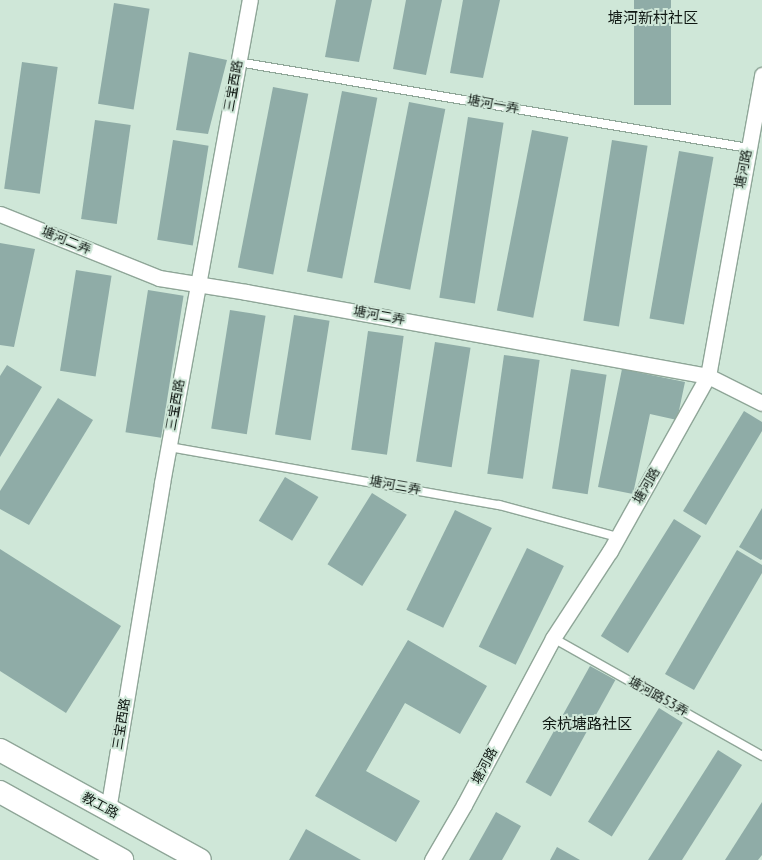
<!DOCTYPE html>
<html>
<head>
<meta charset="utf-8">
<style>
  body { margin:0 }
  #map { position:relative; width:762px; height:860px; overflow:hidden; background:#cfe7d8; font-family:"PT Sans","Noto Sans SC",sans-serif }
  div>[style] { position:absolute }
  [style*='--x'] { left:calc(var(--x)*1px); top:calc(var(--y)*1px); width:calc(var(--w)*1px); rotate:calc(var(--a)*1deg) }
  .building>* { inset:0; background:#8faca7; transform-origin:0 0 }
  .roads { filter:drop-shadow(1px 0 #8fa698) drop-shadow(-1px 0 #8fa698) drop-shadow(0 1px #8fa698) drop-shadow(0 -1px #8fa698) }
  .lane>* { height:8px; margin:-4px; padding:0 4px; transform-origin:4px; border-radius:4px; background:#fff }
  .street>* { height:15px; margin:-7.5px; padding:0 7.5px; transform-origin:7.5px; border-radius:7.5px; background:#fff }
  .primary>* { height:22px; margin:-11px; padding:0 11px; transform-origin:11px; border-radius:11px; background:#fff }
  span { translate:-50% -50%; white-space:nowrap; text-align:center; line-height:1.15; -webkit-text-stroke:4px #cfe7d8; paint-order:stroke }
  .street-label { font-size:13px; color:#0f1712 }
  .quarter-label { font-size:15px; color:#0f1712 }
</style>
</head>
<body>
<div id="map">
  <div class="building">
    <div style="clip-path:polygon(336px 0,372px 0,359px 62px,325px 57px)"></div>
    <div style="clip-path:polygon(406px 0,442px 0,426px 75px,393px 69px)"></div>
    <div style="clip-path:polygon(463px 0,500px 0,483px 78px,450px 73px)"></div>
    <div style="left:634px;top:0;width:37px;height:105px"></div>
    <div style="left:114px;top:3px;width:36px;height:102px;rotate:9deg"></div>
    <div style="clip-path:polygon(189px 52px,227px 60px,208px 134px,176px 130px)"></div>
    <div style="left:22px;top:62px;width:36px;height:128px;rotate:8deg"></div>
    <div style="left:273px;top:87px;width:36px;height:184px;rotate:11deg"></div>
    <div style="left:342px;top:91px;width:36px;height:184px;rotate:11deg"></div>
    <div style="left:409px;top:102px;width:37px;height:184px;rotate:11deg"></div>
    <div style="left:468px;top:117px;width:36px;height:183px;rotate:9deg"></div>
    <div style="left:95px;top:120px;width:36px;height:100px;rotate:8deg"></div>
    <div style="left:532px;top:130px;width:37px;height:184px;rotate:11deg"></div>
    <div style="left:173px;top:140px;width:36px;height:101px;rotate:9deg"></div>
    <div style="left:612px;top:140px;width:36px;height:183px;rotate:9deg"></div>
    <div style="left:679px;top:151px;width:35px;height:170px;rotate:10deg"></div>
    <div style="clip-path:polygon(0 243px,35px 249px,14px 347px,0 345px)"></div>
    <div style="left:76px;top:270px;width:36px;height:102px;rotate:9deg"></div>
    <div style="left:148px;top:290px;width:36px;height:144px;rotate:9deg"></div>
    <div style="left:230px;top:310px;width:36px;height:120px;rotate:9deg"></div>
    <div style="left:294px;top:315px;width:36px;height:121px;rotate:9deg"></div>
    <div style="left:368px;top:331px;width:36px;height:120px;rotate:8deg"></div>
    <div style="left:435px;top:342px;width:36px;height:121px;rotate:9deg"></div>
    <div style="left:504px;top:355px;width:36px;height:120px;rotate:8deg"></div>
    <div style="clip-path:polygon(7px 365px,42px 387px,0 457px,0 376px)"></div>
    <div style="left:571px;top:369px;width:36px;height:121px;rotate:9deg"></div>
    <div style="clip-path:polygon(622px 369px,685px 382px,677px 420px,650px 414px,633px 494px,598px 487px)"></div>
    <div style="clip-path:polygon(58px 398px,93px 420px,29px 525px,0 509px,0 491px)"></div>
    <div style="clip-path:polygon(744px 411px,762px 422px,762px 431px,706px 525px,683px 511px)"></div>
    <div style="left:285px;top:477px;width:39px;height:51px;rotate:31deg"></div>
    <div style="left:372px;top:493px;width:41px;height:84px;rotate:32deg"></div>
    <div style="clip-path:polygon(762px 508px,762px 559px,761px 560px,739px 547px)"></div>
    <div style="left:455px;top:510px;width:41px;height:111px;rotate:26deg"></div>
    <div style="left:674px;top:519px;width:32px;height:138px;rotate:32deg"></div>
    <div style="left:527px;top:548px;width:41px;height:110px;rotate:26deg"></div>
    <div style="clip-path:polygon(0 549px,121px 626px,66px 713px,0 671px)"></div>
    <div style="clip-path:polygon(737px 550px,762px 565px,762px 573px,694px 690px,665px 674px)"></div>
    <div style="clip-path:polygon(408px 640px,487px 686px,460px 734px,405px 703px,366px 771px,420px 801px,396px 842px,315px 796px)"></div>
    <div style="left:590px;top:666px;width:29px;height:133px;rotate:29deg"></div>
    <div style="left:659px;top:708px;width:28px;height:134px;rotate:32deg"></div>
    <div style="clip-path:polygon(718px 750px,742px 765px,682px 860px,648px 860px)"></div>
    <div style="clip-path:polygon(762px 802px,762px 855px,758px 860px,725px 860px)"></div>
    <div style="clip-path:polygon(496px 812px,521px 826px,502px 860px,469px 860px)"></div>
    <div style="clip-path:polygon(306px 829px,361px 860px,289px 860px)"></div>
    <div style="clip-path:polygon(557px 847px,580px 860px,550px 860px)"></div>
  </div>
  <div class="roads">
    <div class="lane">
      <div style="--x:238;--y:62;--w:517;--a:9.57"></div>
      <div style="--x:169;--y:447;--w:335;--a:10"></div>
      <div style="--x:499;--y:505;--w:123;--a:15.1"></div>
      <div style="--x:553;--y:638;--w:240;--a:29.4"></div>
    </div>
    <div class="street">
      <div style="--x:0;--y:214;--w:171;--a:21.9"></div>
      <div style="--x:159;--y:278;--w:88;--a:9.1"></div>
      <div style="--x:246;--y:292;--w:470;--a:10.3"></div>
      <div style="--x:708;--y:376;--w:60;--a:26.6"></div>
      <div style="--x:108;--y:810;--w:331;--a:-80.6"></div>
      <div style="--x:162;--y:483;--w:491;--a:-79.7"></div>
      <div style="--x:432;--y:860;--w:64;--a:-59.8"></div>
      <div style="--x:464;--y:805;--w:189;--a:-61.9"></div>
      <div style="--x:553;--y:638;--w:104;--a:-56.8"></div>
      <div style="--x:610;--y:551;--w:201;--a:-60.8"></div>
      <div style="--x:708;--y:376;--w:306;--a:-79.8"></div>
    </div>
    <div class="primary">
      <div style="--x:0;--y:750;--w:228;--a:28.8"></div>
      <div style="--x:0;--y:792;--w:140;--a:29.1"></div>
    </div>
  </div>
  <div class="street-label">
    <span style="left:234px;top:86px;rotate:-80deg">三宝西路</span>
    <span style="left:493px;top:105px;rotate:10deg">塘河一弄</span>
    <span style="left:744px;top:169px;rotate:-79deg">塘河路</span>
    <span style="left:66px;top:241px;rotate:22deg">塘河二弄</span>
    <span style="left:379px;top:316px;rotate:10deg">塘河二弄</span>
    <span style="left:176px;top:405px;rotate:-80deg">三宝西路</span>
    <span style="left:395px;top:486px;rotate:10deg">塘河三弄</span>
    <span style="left:647px;top:486px;rotate:-60deg">塘河路</span>
    <span style="left:658px;top:697px;rotate:29deg">塘河路53弄</span>
    <span style="left:122px;top:724px;rotate:-81deg">三宝西路</span>
    <span style="left:485px;top:766px;rotate:-62deg">塘河路</span>
    <span style="left:100px;top:806px;rotate:28deg">教工路</span>
  </div>
  <div class="quarter-label">
    <span style="left:653px;top:18px">塘河新村社区</span>
    <span style="left:587px;top:724px">余杭塘路社区</span>
  </div>
</div>
</body>
</html>
